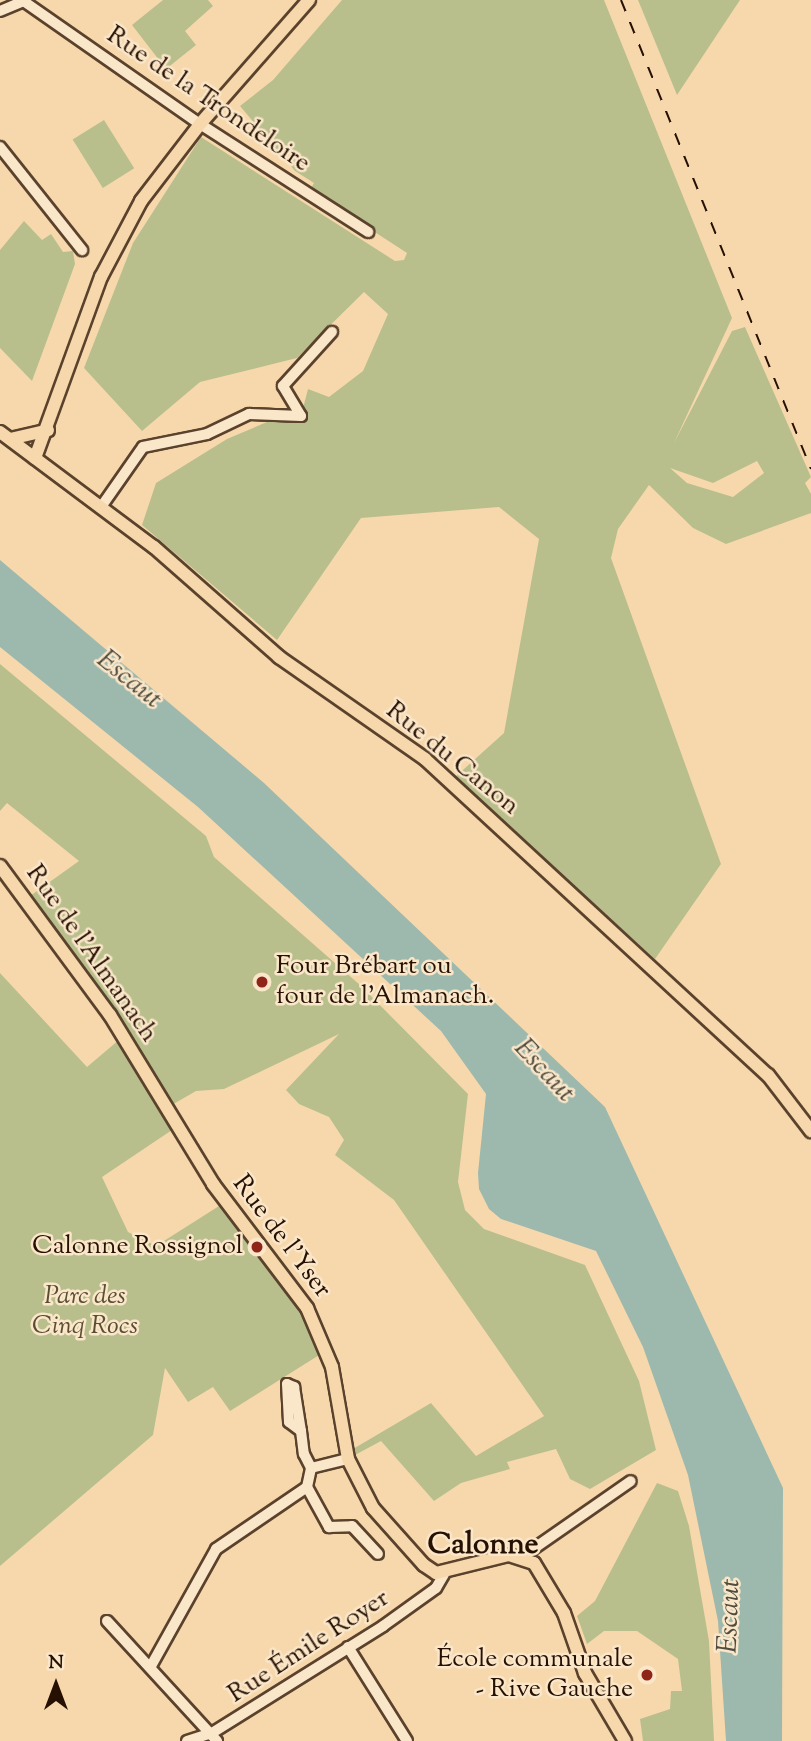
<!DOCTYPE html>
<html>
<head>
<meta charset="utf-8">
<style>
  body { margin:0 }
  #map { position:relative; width:811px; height:1741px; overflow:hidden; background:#f7d8ac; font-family:"Sorts Mill Goudy",serif }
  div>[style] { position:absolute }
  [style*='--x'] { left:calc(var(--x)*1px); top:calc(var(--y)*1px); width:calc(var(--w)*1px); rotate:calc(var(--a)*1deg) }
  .green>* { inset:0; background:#b9bf8c; transform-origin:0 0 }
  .water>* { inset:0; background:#9db9ad }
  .roads { filter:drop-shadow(2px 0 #5a422c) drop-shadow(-2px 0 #5a422c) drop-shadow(0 2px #5a422c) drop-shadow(0 -2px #5a422c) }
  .minor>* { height:10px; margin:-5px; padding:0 5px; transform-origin:5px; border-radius:5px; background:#fae6c9 }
  .major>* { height:12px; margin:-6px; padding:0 6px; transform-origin:6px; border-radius:6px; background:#f7d8ac }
  .rail>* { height:2px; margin-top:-1px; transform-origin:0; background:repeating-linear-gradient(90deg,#261001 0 12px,transparent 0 24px) }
  .dots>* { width:19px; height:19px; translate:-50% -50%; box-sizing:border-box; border:4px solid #fae6c9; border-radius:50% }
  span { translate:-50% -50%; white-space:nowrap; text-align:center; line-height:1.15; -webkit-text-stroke:5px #fae6c9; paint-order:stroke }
  .street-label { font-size:26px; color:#261001 }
  .poi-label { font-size:26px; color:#261001 }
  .left { translate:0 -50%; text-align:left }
  .right { translate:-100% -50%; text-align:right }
  .park-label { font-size:26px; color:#594d32; font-style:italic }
  .water-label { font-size:28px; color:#504b3d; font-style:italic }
  .quarter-label { font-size:30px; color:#261001; font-weight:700 }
  .north { position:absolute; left:21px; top:1650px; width:70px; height:70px; -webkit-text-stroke:5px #fae6c9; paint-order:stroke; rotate:0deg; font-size:19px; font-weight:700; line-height:28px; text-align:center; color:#261001 }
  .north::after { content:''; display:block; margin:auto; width:24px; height:32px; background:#261001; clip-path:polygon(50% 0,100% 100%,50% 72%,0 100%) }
</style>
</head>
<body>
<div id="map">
  <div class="green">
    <div style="clip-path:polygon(163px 0,208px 0,213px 6px,185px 31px,196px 45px,166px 69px,132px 25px)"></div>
    <div style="clip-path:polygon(evenodd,342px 0,604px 0,732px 318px,674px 443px,732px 331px,745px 327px,811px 477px,805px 483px,811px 494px,811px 513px,726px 544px,693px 528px,649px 485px,618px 529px,611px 558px,721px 864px,655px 959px,454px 778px,504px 733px,539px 539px,499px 507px,361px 518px,277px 640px,142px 525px,156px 483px,227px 439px,281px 416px,301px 416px,308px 389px,329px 397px,363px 371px,388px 314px,364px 292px,297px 358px,200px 382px,142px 431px,84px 368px,133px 243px,201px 137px,395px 261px,404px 260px,407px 253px,310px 190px,314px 183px,295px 171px,240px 106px,273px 80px,342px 0,757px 461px,764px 473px,733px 497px,687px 483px,670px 468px,713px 483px,757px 461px)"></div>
    <div style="clip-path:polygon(638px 0,740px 0,677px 95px)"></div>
    <div style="left:104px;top:120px;width:57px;height:37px;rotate:58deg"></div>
    <div style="clip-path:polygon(24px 221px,42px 240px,51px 234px,63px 252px,73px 251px,75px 264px,32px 381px,0 348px,0 250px)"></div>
    <div style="clip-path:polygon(0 664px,206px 836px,214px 857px,360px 985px,468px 1094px,458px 1182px,465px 1210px,484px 1229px,585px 1265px,639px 1381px,656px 1450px,590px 1489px,570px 1479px,556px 1449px,507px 1462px,510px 1469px,461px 1483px,434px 1501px,381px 1441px,355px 1455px,353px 1449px,431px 1403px,476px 1456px,544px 1416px,394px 1200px,335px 1155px,344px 1140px,329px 1117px,299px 1104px,286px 1090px,339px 1034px,224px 1089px,196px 1091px,170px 1106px,150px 1079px,30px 896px,79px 861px,7px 803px,0 811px)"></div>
    <div style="clip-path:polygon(0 973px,87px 1067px,120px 1039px,178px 1126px,102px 1177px,128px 1232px,156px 1246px,219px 1206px,283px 1286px,324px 1352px,230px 1411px,213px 1387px,188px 1402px,165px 1368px,153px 1435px,0 1566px)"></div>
    <div style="clip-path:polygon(657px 1483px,678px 1491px,689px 1526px,709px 1641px,714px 1741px,643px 1741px,640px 1719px,670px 1709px,671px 1691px,682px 1691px,678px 1659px,637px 1631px,604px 1631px,587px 1644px,577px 1616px,595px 1601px)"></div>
  </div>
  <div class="water">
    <div style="clip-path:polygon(0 560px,264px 783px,605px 1107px,783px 1488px,782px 1741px,726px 1741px,718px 1621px,688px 1475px,643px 1347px,596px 1251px,501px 1219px,489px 1209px,479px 1189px,478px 1173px,486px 1094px,441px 1031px,198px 807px,0 647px)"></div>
  </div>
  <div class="roads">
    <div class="minor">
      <div style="--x:22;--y:0;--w:217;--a:34.9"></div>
      <div style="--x:200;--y:124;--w:200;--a:32.7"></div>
      <div style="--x:0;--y:11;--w:28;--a:-23"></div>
      <div style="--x:0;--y:147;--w:132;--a:51.5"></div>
      <div style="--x:101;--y:507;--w:73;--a:-55"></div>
      <div style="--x:143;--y:447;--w:65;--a:-11.5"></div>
      <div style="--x:207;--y:434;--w:47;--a:-25.5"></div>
      <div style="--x:249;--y:414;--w:52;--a:2.2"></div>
      <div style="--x:301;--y:416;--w:35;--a:-121"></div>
      <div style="--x:283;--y:386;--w:73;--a:-47.8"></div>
      <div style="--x:301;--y:1431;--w:15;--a:-143"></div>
      <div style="--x:289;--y:1422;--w:38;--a:-93"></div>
      <div style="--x:287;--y:1384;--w:8;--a:23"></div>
      <div style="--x:294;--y:1387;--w:45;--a:81"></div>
      <div style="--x:301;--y:1431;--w:23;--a:83"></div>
      <div style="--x:304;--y:1454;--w:16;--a:63"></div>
      <div style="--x:307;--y:1487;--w:46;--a:61.2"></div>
      <div style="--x:329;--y:1527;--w:23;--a:-2"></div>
      <div style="--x:352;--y:1526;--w:38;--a:47"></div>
      <div style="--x:523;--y:1556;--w:131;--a:-34.8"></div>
      <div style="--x:107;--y:1621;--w:163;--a:47.5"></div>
      <div style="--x:348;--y:1647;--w:111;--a:57.9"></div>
      <div style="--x:151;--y:1666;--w:134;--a:-60.9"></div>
      <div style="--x:216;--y:1549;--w:110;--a:-34.3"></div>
      <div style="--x:307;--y:1487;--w:19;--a:-78"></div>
      <div style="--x:311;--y:1468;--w:38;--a:-14"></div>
      <div style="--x:187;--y:1741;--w:26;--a:-18"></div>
      <div style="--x:212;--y:1733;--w:202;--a:-32"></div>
      <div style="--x:383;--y:1626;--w:65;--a:-35.6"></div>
      <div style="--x:436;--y:1588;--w:16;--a:-60"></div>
    </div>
    <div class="major">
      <div style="--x:0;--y:432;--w:192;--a:36.8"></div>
      <div style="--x:154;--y:547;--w:167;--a:41.3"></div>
      <div style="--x:279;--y:657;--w:178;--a:34.9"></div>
      <div style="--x:425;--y:759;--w:466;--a:42.7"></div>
      <div style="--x:768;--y:1075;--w:71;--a:52.5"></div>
      <div style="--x:10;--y:439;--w:39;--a:-13"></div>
      <div style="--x:35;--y:458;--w:193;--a:-70"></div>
      <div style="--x:101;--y:277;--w:86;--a:-62.2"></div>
      <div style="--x:141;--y:201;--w:97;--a:-52.5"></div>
      <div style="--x:200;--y:124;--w:165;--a:-48.7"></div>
      <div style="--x:0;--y:866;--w:185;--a:53.6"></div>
      <div style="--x:110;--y:1015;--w:198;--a:58.6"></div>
      <div style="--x:213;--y:1184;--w:156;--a:52.8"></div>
      <div style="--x:307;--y:1308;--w:64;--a:67"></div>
      <div style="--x:332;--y:1367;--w:93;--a:80.1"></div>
      <div style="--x:348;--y:1459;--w:55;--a:63"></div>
      <div style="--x:373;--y:1508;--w:76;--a:48.2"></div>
      <div style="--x:424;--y:1565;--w:14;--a:34"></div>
      <div style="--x:436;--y:1573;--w:75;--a:-13.9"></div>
      <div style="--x:509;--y:1555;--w:26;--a:18"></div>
      <div style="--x:534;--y:1563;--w:58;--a:59"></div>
      <div style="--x:564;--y:1613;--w:64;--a:70.7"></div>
      <div style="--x:585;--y:1673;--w:79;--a:59.5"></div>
    </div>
  </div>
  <div class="rail">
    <div style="--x:621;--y:0;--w:506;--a:67.95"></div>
  </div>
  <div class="dots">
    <div style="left:262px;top:982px;background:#8f2418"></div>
    <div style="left:257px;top:1247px;background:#8f2418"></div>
    <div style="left:647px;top:1675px;background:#8f2418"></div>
  </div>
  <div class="street-label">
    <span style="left:208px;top:100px;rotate:34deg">Rue de la Trondeloire</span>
    <span style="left:452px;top:759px;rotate:39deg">Rue du Canon</span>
    <span style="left:91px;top:954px;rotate:55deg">Rue de l'Almanach</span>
    <span style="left:281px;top:1237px;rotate:53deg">Rue de l'Yser</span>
    <span style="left:309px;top:1647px;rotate:-33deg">Rue Émile Royer</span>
  </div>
  <div class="poi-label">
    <span class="left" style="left:276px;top:982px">Four Brébart ou<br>four de l'Almanach.</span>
    <span class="right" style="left:243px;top:1247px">Calonne Rossignol</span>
    <span class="right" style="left:633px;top:1675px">École communale<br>- Rive Gauche</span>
  </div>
  <div class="park-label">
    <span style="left:85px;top:1312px">Parc des<br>Cinq Rocs</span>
  </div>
  <div class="water-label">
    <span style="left:129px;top:680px;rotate:39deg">Escaut</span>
    <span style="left:544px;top:1071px;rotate:47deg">Escaut</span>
    <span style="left:730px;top:1616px;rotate:-88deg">Escaut</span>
  </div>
  <div class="quarter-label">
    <span style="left:483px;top:1546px">Calonne</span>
  </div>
  <div class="north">N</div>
</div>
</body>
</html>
